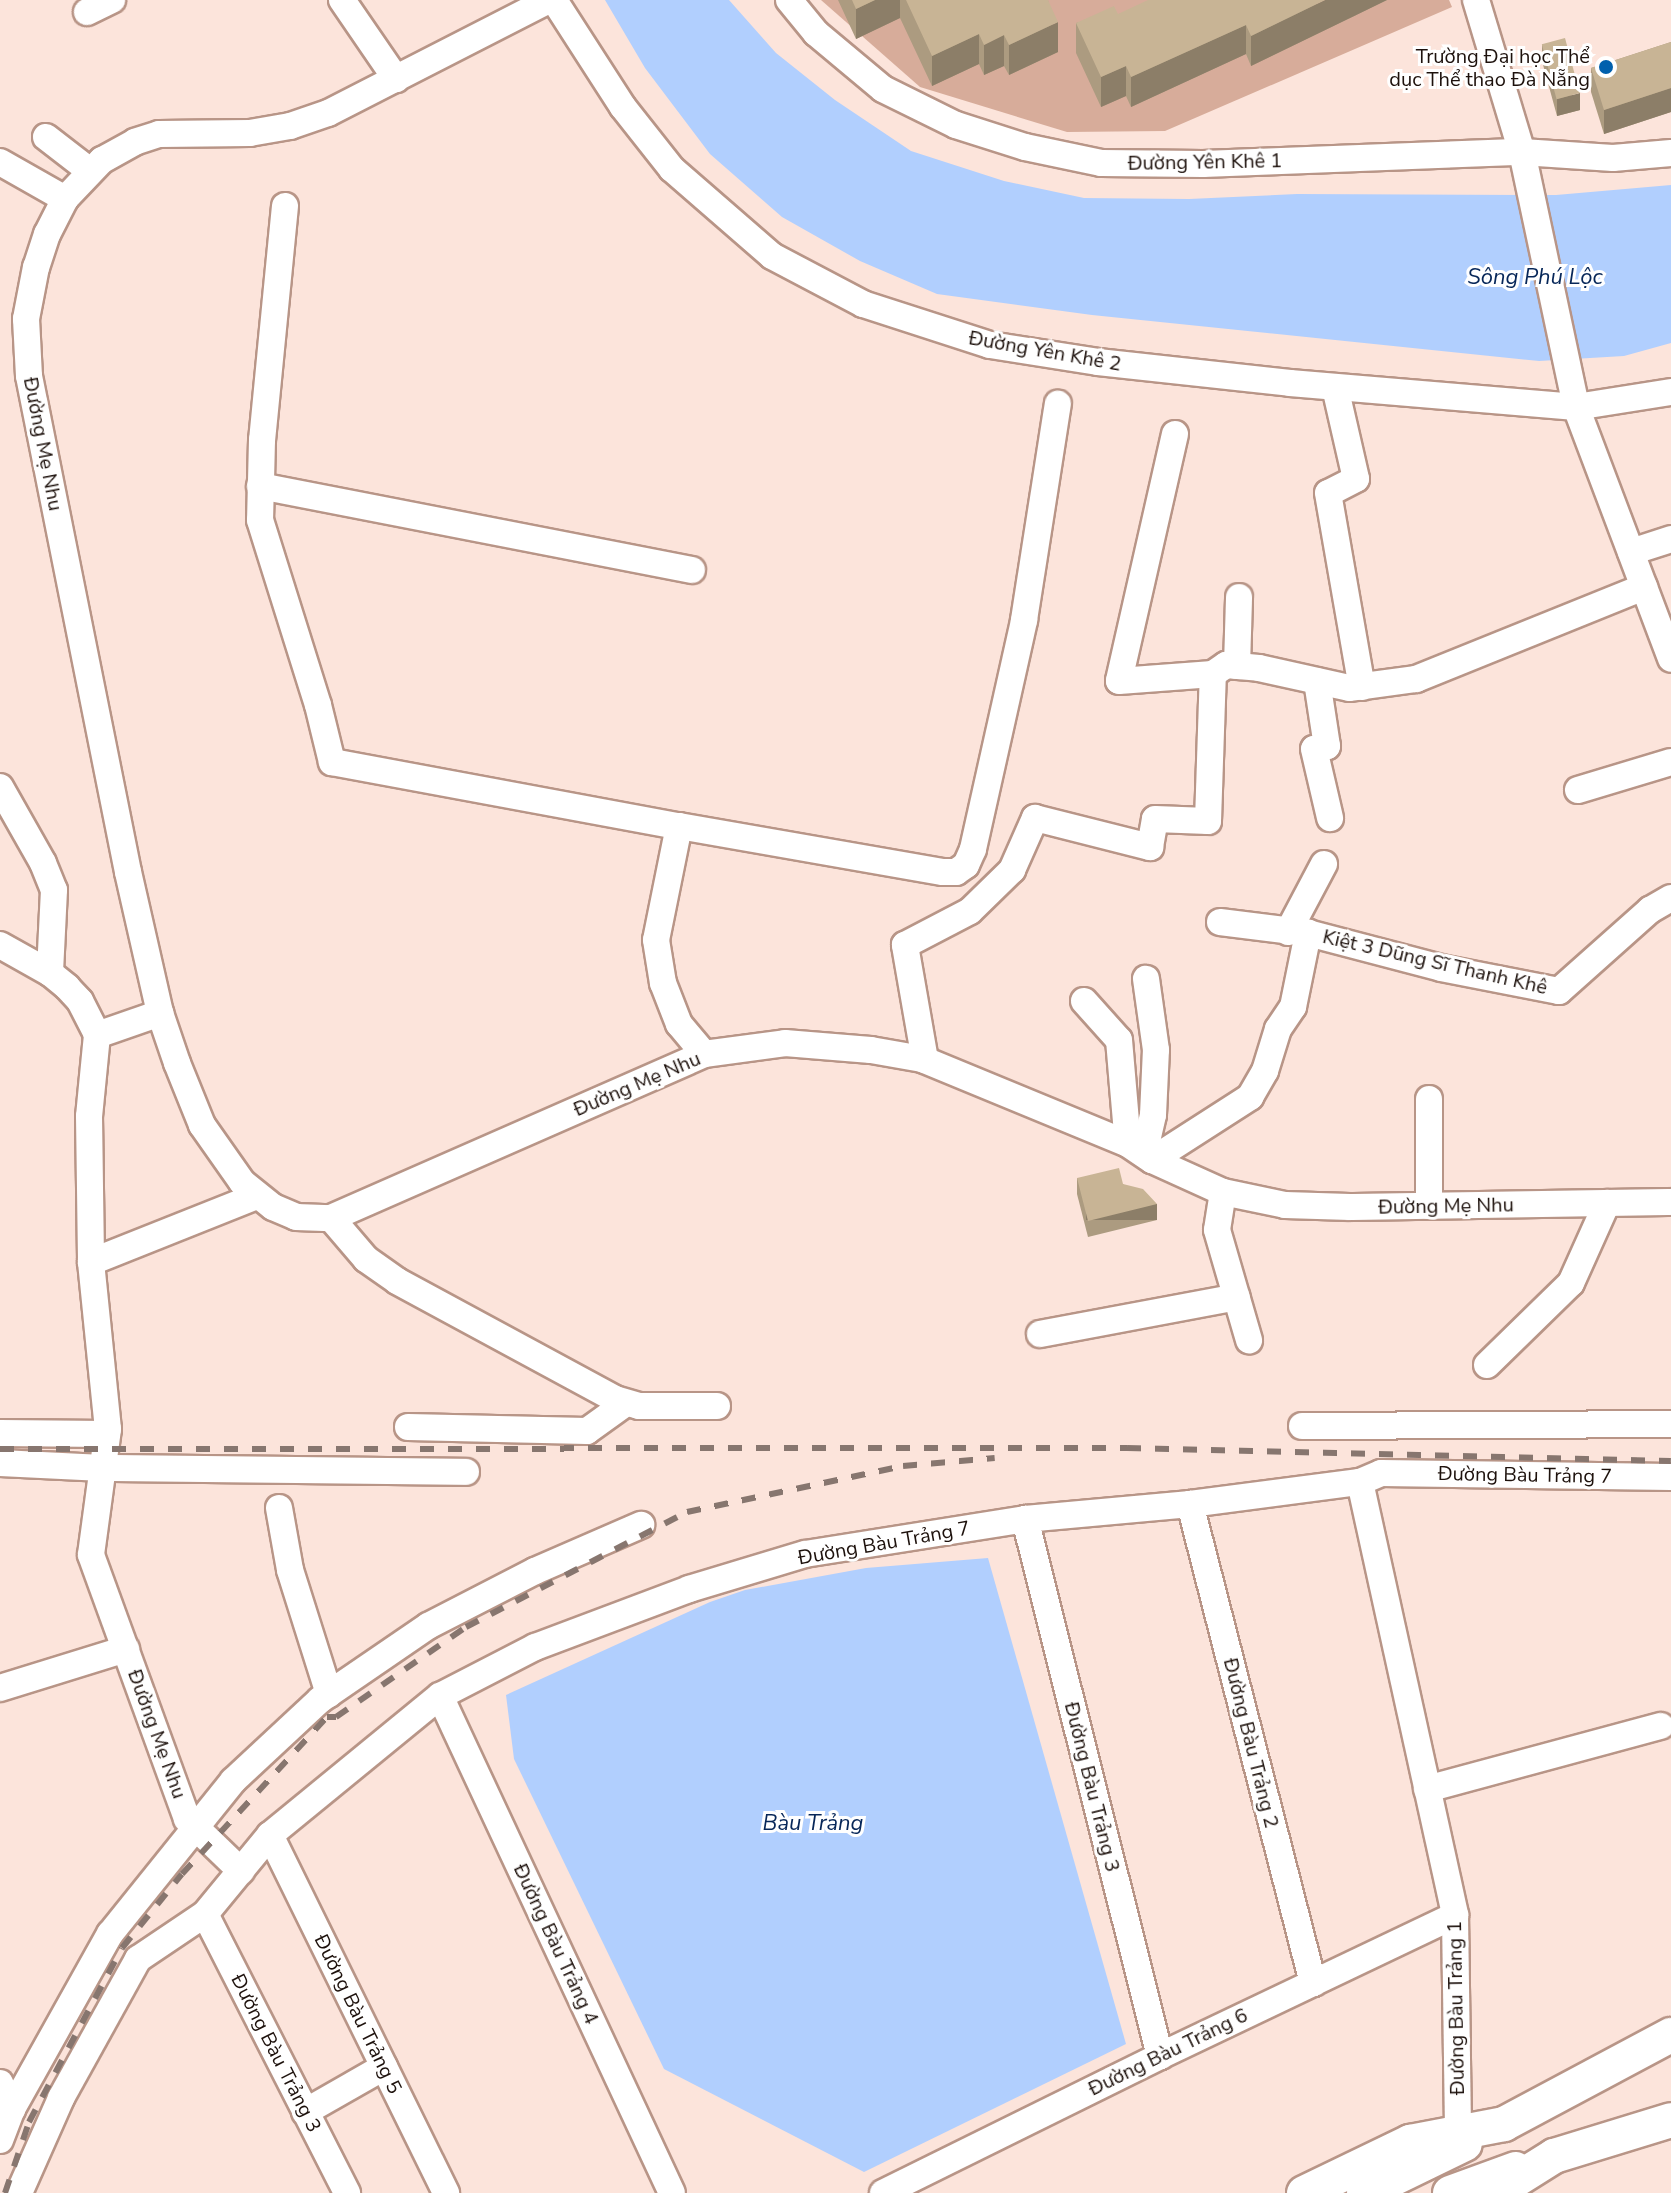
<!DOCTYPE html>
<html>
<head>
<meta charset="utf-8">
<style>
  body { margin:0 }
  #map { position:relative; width:1671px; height:2193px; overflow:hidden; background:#fce4db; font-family:"Nunito Sans",sans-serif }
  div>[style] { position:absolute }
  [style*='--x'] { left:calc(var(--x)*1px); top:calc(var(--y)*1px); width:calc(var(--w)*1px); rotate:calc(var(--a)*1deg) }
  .green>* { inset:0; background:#d7ac9a }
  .water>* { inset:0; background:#b1cffe }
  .roads { filter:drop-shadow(2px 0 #b89587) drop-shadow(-2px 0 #b89587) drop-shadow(0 2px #b89587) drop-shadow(0 -2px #b89587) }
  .minor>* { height:26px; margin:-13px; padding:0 13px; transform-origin:13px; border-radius:13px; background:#fff }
  .major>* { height:34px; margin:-17px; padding:0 17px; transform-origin:17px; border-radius:17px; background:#fff }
  .rail>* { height:6px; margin-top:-3px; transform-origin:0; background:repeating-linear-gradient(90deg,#87766f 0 14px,transparent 0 28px) }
  .wall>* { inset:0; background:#ac9b80 }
  .shaded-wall>* { inset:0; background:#8c7e68; transform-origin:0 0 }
  .building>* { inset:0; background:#c8b495; transform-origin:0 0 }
  .dots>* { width:22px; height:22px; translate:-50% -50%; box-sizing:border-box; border:4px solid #fff; border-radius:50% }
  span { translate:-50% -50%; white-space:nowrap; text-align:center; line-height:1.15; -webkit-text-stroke:6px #fff; paint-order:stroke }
  .poi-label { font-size:20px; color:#1d110c }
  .right { translate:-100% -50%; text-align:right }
  .street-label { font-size:20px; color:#1d110c }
  .water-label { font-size:22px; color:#072759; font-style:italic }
</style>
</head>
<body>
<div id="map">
  <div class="green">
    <div style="clip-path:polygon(821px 0,1449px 0,1452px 7px,1165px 131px,1067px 132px,920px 87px)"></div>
  </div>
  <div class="water">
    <div style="clip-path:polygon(605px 0,729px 0,776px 53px,835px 100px,911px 151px,1004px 181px,1084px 198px,1189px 199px,1297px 194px,1556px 195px,1671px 185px,1671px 343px,1624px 356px,1539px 361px,1092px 315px,937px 294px,860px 261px,782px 217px,710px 154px,645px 68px)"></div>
    <div style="clip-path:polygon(988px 1558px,1126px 2044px,864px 2172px,664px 2069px,514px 1759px,506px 1695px,710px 1602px,745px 1590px,866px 1568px)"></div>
  </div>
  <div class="roads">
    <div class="minor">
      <div style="--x:342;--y:0;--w:96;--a:55.6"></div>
      <div style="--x:549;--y:0;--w:248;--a:152.9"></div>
      <div style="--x:328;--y:113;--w:40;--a:161.1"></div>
      <div style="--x:290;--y:126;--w:41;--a:170.1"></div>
      <div style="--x:250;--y:133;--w:91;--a:179.4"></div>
      <div style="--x:159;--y:134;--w:25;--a:162"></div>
      <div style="--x:135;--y:142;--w:38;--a:151"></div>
      <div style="--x:102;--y:160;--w:54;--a:133.5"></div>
      <div style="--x:65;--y:199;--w:39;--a:117"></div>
      <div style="--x:47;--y:234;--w:35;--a:108"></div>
      <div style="--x:36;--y:267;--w:53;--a:100.9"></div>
      <div style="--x:26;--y:319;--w:57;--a:87"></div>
      <div style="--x:29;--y:376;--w:506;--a:78.71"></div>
      <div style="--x:128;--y:872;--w:145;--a:77.2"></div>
      <div style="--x:160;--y:1013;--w:53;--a:71.2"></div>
      <div style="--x:177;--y:1063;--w:67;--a:68"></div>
      <div style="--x:202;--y:1125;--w:70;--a:54.9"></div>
      <div style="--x:242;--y:1182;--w:40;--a:39"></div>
      <div style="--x:273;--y:1207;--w:25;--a:23"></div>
      <div style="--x:296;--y:1217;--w:35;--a:2"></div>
      <div style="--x:331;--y:1218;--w:407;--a:-23.7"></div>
      <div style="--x:704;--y:1054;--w:82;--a:-7.7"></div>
      <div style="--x:785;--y:1043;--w:86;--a:4.7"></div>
      <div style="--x:871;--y:1050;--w:52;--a:10"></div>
      <div style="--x:922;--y:1059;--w:223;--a:22.4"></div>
      <div style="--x:1128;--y:1144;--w:29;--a:34"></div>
      <div style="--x:1152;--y:1160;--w:78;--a:24.3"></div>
      <div style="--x:1223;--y:1192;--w:63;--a:11.8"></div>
      <div style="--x:1285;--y:1205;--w:65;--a:1.8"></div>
      <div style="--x:1350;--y:1207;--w:321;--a:-0.9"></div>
      <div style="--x:554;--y:0;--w:127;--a:57.2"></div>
      <div style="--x:623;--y:107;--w:79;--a:51.7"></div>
      <div style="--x:672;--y:169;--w:133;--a:41"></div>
      <div style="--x:772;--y:256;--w:103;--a:27.8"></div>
      <div style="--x:863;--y:304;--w:133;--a:17.9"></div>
      <div style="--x:990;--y:345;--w:109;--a:8.9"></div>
      <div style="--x:1098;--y:362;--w:193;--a:6.2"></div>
      <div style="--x:1290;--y:383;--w:287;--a:4.8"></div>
      <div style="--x:1576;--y:407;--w:96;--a:-9"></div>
      <div style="--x:789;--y:0;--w:43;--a:50.7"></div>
      <div style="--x:816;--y:33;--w:87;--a:39.9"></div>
      <div style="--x:883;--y:89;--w:81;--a:26.3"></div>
      <div style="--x:956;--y:125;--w:72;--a:17.7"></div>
      <div style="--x:1025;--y:147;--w:78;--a:11.9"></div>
      <div style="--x:1101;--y:163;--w:102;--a:0.6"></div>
      <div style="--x:1203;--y:164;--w:319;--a:-2.2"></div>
      <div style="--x:1522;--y:152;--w:91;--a:3.8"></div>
      <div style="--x:1613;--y:158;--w:58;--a:-4.9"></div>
      <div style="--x:1476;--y:0;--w:159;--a:73.2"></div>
      <div style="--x:1522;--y:152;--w:261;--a:78"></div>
      <div style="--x:1576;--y:407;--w:269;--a:69.3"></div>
      <div style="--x:87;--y:12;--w:28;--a:-26"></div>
      <div style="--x:46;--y:137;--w:56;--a:37.7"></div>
      <div style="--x:0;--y:162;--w:75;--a:29.6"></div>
      <div style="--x:285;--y:206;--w:235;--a:95.6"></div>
      <div style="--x:262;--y:440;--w:80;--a:91.4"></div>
      <div style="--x:260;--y:520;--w:194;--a:72.6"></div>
      <div style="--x:318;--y:705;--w:59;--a:76.2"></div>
      <div style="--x:332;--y:762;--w:353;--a:10.5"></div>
      <div style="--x:679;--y:826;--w:116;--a:101.4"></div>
      <div style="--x:656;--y:940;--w:44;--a:80.8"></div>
      <div style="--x:663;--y:983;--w:44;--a:68.7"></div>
      <div style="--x:679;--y:1024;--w:39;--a:50"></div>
      <div style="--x:1335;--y:387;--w:94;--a:77.1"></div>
      <div style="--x:1356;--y:479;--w:31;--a:153"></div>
      <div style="--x:1328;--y:493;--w:197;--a:80.1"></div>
      <div style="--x:1175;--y:434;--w:253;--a:102.8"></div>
      <div style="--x:1119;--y:681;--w:94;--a:-4.3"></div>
      <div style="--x:1213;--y:674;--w:16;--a:-35"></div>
      <div style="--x:1226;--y:665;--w:33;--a:5"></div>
      <div style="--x:1259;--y:668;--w:92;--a:12.5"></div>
      <div style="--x:1349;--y:688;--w:68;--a:-7.7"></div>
      <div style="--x:1416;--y:679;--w:246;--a:-22"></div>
      <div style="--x:260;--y:486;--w:440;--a:11"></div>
      <div style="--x:1631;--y:552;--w:42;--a:-18"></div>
      <div style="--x:1237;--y:666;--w:69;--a:-88.3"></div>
      <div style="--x:1317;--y:681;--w:66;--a:81.3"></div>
      <div style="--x:1327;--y:746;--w:13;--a:167"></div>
      <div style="--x:1314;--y:749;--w:71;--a:76.9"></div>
      <div style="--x:0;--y:787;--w:87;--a:60.5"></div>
      <div style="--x:43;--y:863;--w:29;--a:68"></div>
      <div style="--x:54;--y:890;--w:83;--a:92.8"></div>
      <div style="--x:1578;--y:790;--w:97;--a:-16.8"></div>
      <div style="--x:679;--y:826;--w:268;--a:9.9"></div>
      <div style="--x:943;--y:872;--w:13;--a:0"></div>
      <div style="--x:956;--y:872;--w:12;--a:-35"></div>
      <div style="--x:966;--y:865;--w:17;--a:-66"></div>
      <div style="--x:973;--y:849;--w:235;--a:-77.4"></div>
      <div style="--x:1024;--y:620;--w:219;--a:-81.1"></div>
      <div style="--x:1220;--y:922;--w:89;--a:7.1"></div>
      <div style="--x:1308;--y:933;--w:138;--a:14.7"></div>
      <div style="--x:1441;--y:968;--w:120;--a:11"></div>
      <div style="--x:1559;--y:991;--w:122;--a:-41.7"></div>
      <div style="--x:1650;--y:910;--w:24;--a:-30"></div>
      <div style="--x:1288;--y:932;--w:77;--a:-62.1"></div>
      <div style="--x:0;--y:945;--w:57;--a:29.2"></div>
      <div style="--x:50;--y:973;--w:22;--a:39"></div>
      <div style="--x:67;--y:987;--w:19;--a:47"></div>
      <div style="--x:80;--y:1001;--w:38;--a:63"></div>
      <div style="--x:1084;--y:1001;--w:52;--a:48.1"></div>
      <div style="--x:1119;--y:1040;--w:104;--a:85.1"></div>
      <div style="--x:97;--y:1035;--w:81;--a:95.6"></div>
      <div style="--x:89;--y:1116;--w:146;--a:89.2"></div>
      <div style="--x:91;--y:1262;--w:168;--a:84.2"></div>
      <div style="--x:108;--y:1429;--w:127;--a:97.7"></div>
      <div style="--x:91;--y:1555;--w:281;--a:70"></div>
      <div style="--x:187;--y:1819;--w:75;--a:43.9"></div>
      <div style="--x:97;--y:1035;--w:67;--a:-19.2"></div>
      <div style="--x:925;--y:1060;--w:117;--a:-99.9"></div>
      <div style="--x:905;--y:945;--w:73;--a:-27.6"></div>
      <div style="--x:970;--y:911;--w:59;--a:-44.3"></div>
      <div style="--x:1012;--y:870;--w:57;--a:-66.1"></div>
      <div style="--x:1035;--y:818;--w:119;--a:14.2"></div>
      <div style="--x:1150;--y:847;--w:28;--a:-80"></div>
      <div style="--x:1155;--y:819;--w:53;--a:2.2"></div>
      <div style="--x:1208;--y:821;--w:147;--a:-88.1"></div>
      <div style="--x:1144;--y:1154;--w:40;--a:-77"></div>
      <div style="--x:1153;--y:1115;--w:65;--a:-87.4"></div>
      <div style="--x:1156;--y:1050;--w:72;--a:-98"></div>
      <div style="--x:1152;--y:1160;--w:117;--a:-32.7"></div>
      <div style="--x:1250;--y:1097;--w:30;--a:-60"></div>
      <div style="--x:1265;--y:1071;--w:44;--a:-72.8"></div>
      <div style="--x:1278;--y:1029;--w:27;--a:-56"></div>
      <div style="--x:1293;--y:1007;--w:76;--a:-78.5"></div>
      <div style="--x:1223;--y:1192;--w:38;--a:99"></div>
      <div style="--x:1217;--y:1230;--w:115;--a:73.8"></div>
      <div style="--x:1429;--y:1206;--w:107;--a:-90"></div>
      <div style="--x:331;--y:1218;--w:54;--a:49.5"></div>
      <div style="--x:366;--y:1259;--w:38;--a:35"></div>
      <div style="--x:397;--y:1281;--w:248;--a:28.4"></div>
      <div style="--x:615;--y:1399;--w:25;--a:16"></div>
      <div style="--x:639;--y:1406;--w:78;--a:0"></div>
      <div style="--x:91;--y:1262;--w:179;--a:-21.7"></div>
      <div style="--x:1040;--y:1334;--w:200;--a:-10.6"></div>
      <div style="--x:1487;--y:1365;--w:117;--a:-44.3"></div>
      <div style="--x:1571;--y:1283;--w:88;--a:-65.8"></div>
      <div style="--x:1302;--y:1426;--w:369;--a:-0.3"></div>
      <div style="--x:408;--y:1427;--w:179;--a:1.3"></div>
      <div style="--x:587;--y:1431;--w:48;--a:-35.7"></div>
      <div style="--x:0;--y:1433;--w:107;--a:0.5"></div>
      <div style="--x:0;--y:1463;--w:103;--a:2.8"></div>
      <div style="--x:103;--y:1468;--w:363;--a:0.6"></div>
      <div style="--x:1360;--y:1482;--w:443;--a:77.6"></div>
      <div style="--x:1455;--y:1915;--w:218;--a:89.2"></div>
      <div style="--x:1190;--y:1504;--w:495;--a:75.6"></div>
      <div style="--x:279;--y:1508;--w:63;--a:79.9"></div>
      <div style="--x:290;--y:1570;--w:130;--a:72.5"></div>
      <div style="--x:1025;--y:1519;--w:554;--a:75.89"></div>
      <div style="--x:0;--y:1688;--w:132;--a:-17.2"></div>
      <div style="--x:440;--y:1696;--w:548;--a:64.98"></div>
      <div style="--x:1427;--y:1789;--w:242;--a:-15.1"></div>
      <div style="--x:270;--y:1835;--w:399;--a:63.8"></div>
      <div style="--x:205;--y:1914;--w:313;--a:63"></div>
      <div style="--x:0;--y:2083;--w:29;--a:65"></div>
      <div style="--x:305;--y:2112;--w:91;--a:-29.7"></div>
      <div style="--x:0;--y:2140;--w:33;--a:-69"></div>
      <div style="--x:12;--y:2109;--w:201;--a:-60.8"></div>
      <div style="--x:110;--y:1934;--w:196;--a:-51.2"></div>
      <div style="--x:233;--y:1781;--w:119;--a:-43"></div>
      <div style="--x:320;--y:1700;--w:131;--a:-34.4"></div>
      <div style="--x:428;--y:1626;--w:120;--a:-27.2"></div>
      <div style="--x:535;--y:1571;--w:116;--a:-23.5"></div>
      <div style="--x:19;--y:2193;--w:104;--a:-66.1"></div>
      <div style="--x:61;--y:2098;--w:159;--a:-61"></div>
      <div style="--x:138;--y:1959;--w:81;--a:-33.9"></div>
      <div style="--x:205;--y:1914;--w:102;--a:-50.6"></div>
      <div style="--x:270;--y:1835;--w:220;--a:-39.3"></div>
      <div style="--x:440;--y:1696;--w:107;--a:-27.3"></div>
      <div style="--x:535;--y:1647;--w:165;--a:-20.6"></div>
      <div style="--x:689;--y:1589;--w:121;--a:-16.8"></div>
      <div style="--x:805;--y:1554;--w:223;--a:-9"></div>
      <div style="--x:1025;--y:1519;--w:166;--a:-5.2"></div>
      <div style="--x:1190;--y:1504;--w:171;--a:-7.4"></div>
      <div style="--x:1360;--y:1482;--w:23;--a:-23"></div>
      <div style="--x:1381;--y:1473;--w:290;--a:0.8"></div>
      <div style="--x:883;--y:2193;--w:309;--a:-26.3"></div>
      <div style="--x:1160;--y:2056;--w:327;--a:-25.5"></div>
    </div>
    <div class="major">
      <div style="--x:1304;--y:2193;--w:118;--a:-25.7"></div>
      <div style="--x:1410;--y:2142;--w:96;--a:-10.8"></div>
      <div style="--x:1504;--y:2124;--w:189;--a:-28.1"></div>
      <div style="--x:1364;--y:2193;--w:112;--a:-25.9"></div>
      <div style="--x:1450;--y:2193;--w:70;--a:-20"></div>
      <div style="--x:1495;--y:2193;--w:70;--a:-32.1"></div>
      <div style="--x:1554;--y:2156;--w:122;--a:-17.1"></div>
    </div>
  </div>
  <div class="rail">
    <div style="--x:0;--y:1449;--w:1127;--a:-0.05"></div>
    <div style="--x:1127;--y:1448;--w:544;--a:1.37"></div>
    <div style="--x:5;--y:2193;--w:75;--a:-71.3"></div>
    <div style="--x:29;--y:2122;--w:197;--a:-61.9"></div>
    <div style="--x:122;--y:1948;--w:95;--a:-51"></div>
    <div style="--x:182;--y:1874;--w:214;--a:-47.3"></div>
    <div style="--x:327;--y:1717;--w:9;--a:0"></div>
    <div style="--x:336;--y:1717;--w:158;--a:-34.7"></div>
    <div style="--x:466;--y:1627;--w:249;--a:-27.5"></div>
    <div style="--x:687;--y:1512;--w:221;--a:-12"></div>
    <div style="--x:903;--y:1466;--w:92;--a:-5"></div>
  </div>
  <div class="wall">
    <div style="clip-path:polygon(838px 0,1048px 0,1058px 52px,1009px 75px,1004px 66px,984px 75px,979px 64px,932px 86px,900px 18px,856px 39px)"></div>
    <div style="clip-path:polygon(1387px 0,1251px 66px,1246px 54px,1131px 107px,1126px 96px,1101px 107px,1076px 53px,1076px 23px,1118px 14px)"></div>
    <div style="clip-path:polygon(1671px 42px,1671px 112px,1604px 134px,1591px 92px,1591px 68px)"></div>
    <div style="clip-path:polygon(1542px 44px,1580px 110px,1557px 116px,1542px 61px)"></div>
    <div style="clip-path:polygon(1077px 1178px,1123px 1184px,1157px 1220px,1088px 1237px,1077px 1194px)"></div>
  </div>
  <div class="shaded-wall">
    <div style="clip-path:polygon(875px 0,900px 0,900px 18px,856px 39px,856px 9px)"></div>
    <div style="clip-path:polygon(1325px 0,1387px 0,1251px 66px,1251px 36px)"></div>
    <div style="clip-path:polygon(1058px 22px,1058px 52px,1009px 75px,1009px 45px)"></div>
    <div style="clip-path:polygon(1246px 25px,1246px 54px,1131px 107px,1131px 77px)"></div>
    <div style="clip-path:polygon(979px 34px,979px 64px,932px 86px,932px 56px)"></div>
    <div style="clip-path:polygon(1004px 35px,1004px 66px,984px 75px,984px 45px)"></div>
    <div style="clip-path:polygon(1126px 66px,1126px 96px,1101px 107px,1101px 77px)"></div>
    <div style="clip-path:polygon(1671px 88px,1671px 112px,1604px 134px,1604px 110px)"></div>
    <div style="clip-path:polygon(1580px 93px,1580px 110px,1557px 116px,1557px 99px)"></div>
    <div style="left:1157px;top:1204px;width:16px;height:71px;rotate:90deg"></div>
  </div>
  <div class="building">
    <div style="clip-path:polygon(852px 0,875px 0,856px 9px)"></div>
    <div style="clip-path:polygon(906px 0,1048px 0,1058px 22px,1009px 45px,1004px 35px,984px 45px,979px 34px,932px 56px)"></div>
    <div style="clip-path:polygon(1148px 0,1325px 0,1251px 36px,1246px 25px,1131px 77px,1126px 66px,1101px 77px,1076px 23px,1114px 6px,1118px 14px)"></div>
    <div style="left:1565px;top:38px;width:57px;height:24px;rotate:75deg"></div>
    <div style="clip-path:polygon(1671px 42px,1671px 88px,1604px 110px,1591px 68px)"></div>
    <div style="clip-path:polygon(1119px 1168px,1123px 1184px,1143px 1189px,1157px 1204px,1088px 1221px,1077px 1178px)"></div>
  </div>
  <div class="dots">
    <div style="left:1606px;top:67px;background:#0160ad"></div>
  </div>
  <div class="poi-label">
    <span class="right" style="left:1590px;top:68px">Trường Đại học Thể<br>dục Thể thao Đà Nẵng</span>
  </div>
  <div class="street-label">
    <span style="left:1205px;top:162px;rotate:-1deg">Đường Yên Khê 1</span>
    <span style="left:1045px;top:351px;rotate:10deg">Đường Yên Khê 2</span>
    <span style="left:43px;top:444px;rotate:79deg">Đường Mẹ Nhu</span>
    <span style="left:1435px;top:962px;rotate:13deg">Kiệt 3 Dũng Sĩ Thanh Khê</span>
    <span style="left:637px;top:1084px;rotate:-23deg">Đường Mẹ Nhu</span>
    <span style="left:1446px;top:1206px;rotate:-1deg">Đường Mẹ Nhu</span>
    <span style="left:1525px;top:1475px;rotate:1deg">Đường Bàu Trảng 7</span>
    <span style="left:884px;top:1543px;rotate:-10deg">Đường Bàu Trảng 7</span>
    <span style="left:157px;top:1734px;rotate:70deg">Đường Mẹ Nhu</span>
    <span style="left:1251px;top:1743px;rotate:76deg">Đường Bàu Trảng 2</span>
    <span style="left:1092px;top:1787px;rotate:76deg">Đường Bàu Trảng 3</span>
    <span style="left:556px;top:1944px;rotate:65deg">Đường Bàu Trảng 4</span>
    <span style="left:1456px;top:2008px;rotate:-91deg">Đường Bàu Trảng 1</span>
    <span style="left:358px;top:2014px;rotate:64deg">Đường Bàu Trảng 5</span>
    <span style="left:1168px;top:2052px;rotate:-26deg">Đường Bàu Trảng 6</span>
    <span style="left:276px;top:2053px;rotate:63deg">Đường Bàu Trảng 3</span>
  </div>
  <div class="water-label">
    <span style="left:1535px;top:278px">Sông Phú Lộc</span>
    <span style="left:813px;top:1824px">Bàu Trảng</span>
  </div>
</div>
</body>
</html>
